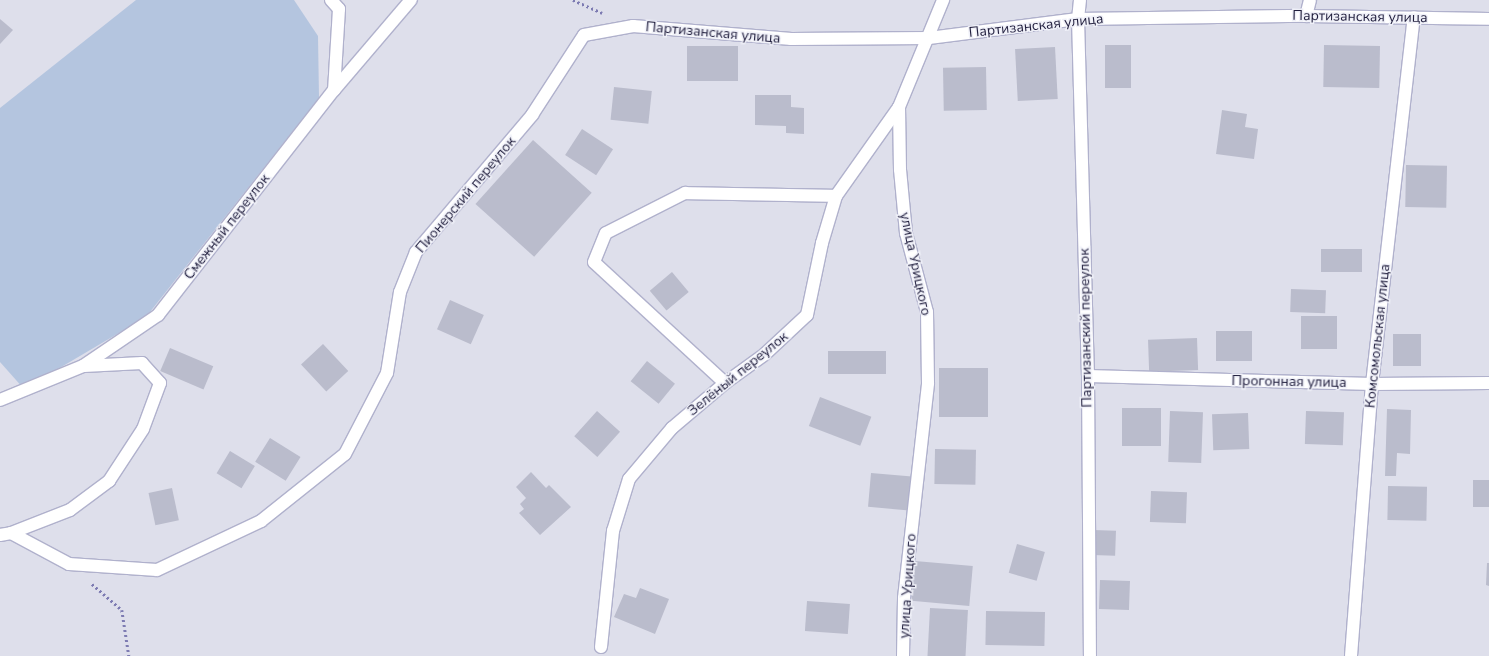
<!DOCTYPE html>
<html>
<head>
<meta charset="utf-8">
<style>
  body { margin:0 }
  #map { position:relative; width:1489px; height:656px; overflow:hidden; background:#dedfeb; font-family:"Nunito Sans",sans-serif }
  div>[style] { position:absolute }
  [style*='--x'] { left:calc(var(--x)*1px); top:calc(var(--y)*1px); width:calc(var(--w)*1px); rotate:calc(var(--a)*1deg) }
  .green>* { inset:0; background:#b4c5df }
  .building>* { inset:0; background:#babccc; transform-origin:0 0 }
  .path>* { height:2.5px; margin-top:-1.25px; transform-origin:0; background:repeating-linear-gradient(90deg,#7d7bb2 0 2px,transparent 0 5px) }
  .roads { filter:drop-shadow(1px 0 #b0b1cc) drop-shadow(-1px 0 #b0b1cc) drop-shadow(0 1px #b0b1cc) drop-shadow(0 -1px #b0b1cc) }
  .street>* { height:12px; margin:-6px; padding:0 6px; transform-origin:6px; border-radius:6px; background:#fff }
  .secondary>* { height:12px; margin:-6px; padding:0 6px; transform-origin:6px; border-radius:6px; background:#fff }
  span { translate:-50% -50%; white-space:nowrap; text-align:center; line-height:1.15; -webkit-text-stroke:3px #eff0f8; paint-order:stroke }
  .street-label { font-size:14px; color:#201e3d }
</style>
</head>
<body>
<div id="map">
  <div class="green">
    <div style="clip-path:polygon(136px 0,294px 0,318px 36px,319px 98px,146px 317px,24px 389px,0 362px,0 108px)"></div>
  </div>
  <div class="building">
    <div style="clip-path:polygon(0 19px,13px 30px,0 44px)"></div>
    <div style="left:1105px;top:45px;width:26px;height:43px"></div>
    <div style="left:1324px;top:45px;width:56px;height:42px;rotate:1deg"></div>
    <div style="left:687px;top:46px;width:51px;height:35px"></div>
    <div style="left:1055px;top:47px;width:52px;height:40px;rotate:87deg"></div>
    <div style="left:986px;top:67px;width:43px;height:43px;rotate:89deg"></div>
    <div style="left:614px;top:87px;width:38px;height:33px;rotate:6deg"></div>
    <div style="clip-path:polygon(755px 95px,791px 95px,791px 107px,804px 108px,804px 134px,786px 133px,786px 126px,755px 125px)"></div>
    <div style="clip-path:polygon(1222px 110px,1247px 114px,1245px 127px,1258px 129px,1254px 159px,1216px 154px)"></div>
    <div style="left:582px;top:129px;width:37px;height:31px;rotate:33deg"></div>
    <div style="left:533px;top:140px;width:79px;height:86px;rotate:42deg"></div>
    <div style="left:1406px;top:165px;width:41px;height:42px;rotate:1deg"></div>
    <div style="left:1362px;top:249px;width:23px;height:41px;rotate:90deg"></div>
    <div style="left:672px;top:272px;width:26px;height:29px;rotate:50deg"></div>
    <div style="left:1291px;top:289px;width:35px;height:23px;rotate:2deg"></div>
    <div style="left:450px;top:300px;width:37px;height:32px;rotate:24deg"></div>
    <div style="left:1301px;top:316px;width:36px;height:33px"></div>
    <div style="left:1216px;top:331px;width:36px;height:30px"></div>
    <div style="left:1393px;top:334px;width:28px;height:32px"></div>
    <div style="left:1197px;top:338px;width:32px;height:49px;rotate:88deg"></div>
    <div style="left:323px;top:344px;width:37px;height:30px;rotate:47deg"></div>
    <div style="left:170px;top:348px;width:47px;height:25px;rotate:23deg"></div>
    <div style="left:828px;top:351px;width:58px;height:23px"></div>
    <div style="left:647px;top:361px;width:36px;height:26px;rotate:39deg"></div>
    <div style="left:939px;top:368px;width:49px;height:49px"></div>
    <div style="left:820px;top:397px;width:55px;height:31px;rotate:21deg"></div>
    <div style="left:1122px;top:408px;width:39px;height:38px"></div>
    <div style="clip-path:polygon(1387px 409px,1411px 410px,1410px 454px,1397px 453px,1396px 476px,1385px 476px)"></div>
    <div style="left:597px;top:411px;width:31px;height:34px;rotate:42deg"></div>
    <div style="left:1170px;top:411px;width:33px;height:51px;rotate:2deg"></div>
    <div style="left:1306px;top:411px;width:38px;height:33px;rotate:2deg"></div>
    <div style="left:1248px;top:413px;width:36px;height:36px;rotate:88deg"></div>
    <div style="left:270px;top:438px;width:36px;height:28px;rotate:32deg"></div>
    <div style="left:935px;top:449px;width:41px;height:35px;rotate:1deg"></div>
    <div style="left:230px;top:451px;width:29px;height:26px;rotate:31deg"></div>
    <div style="clip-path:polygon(531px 472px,546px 488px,549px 485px,571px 507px,540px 535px,519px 513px,524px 509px,520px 504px,526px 498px,516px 487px)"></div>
    <div style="left:871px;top:473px;width:44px;height:34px;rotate:5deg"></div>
    <div style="left:1473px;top:480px;width:16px;height:27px"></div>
    <div style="left:1388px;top:486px;width:39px;height:34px;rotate:1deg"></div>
    <div style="left:172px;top:488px;width:33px;height:24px;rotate:78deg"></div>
    <div style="left:1151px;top:491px;width:36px;height:31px;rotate:2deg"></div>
    <div style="left:1093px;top:530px;width:23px;height:25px;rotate:2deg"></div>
    <div style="left:1017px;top:544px;width:29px;height:30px;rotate:16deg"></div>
    <div style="left:915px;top:561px;width:58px;height:40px;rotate:5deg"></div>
    <div style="clip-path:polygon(1487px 563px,1489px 563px,1489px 586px,1486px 585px)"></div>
    <div style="left:1100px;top:580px;width:30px;height:29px;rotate:2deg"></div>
    <div style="clip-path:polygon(640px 588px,669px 599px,655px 634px,614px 617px,624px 594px,636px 598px)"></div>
    <div style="left:807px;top:601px;width:43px;height:30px;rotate:4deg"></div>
    <div style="left:930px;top:608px;width:38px;height:48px;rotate:3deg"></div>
    <div style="left:986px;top:611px;width:59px;height:34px;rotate:1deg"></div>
  </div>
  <div class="path">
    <div style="--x:573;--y:0;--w:32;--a:24"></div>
    <div style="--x:92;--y:584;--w:40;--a:41"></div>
    <div style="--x:122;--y:610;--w:47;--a:81.3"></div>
  </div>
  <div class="roads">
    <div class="street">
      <div style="--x:331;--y:0;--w:12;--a:48"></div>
      <div style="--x:339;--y:9;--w:81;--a:93.5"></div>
      <div style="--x:1080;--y:0;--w:19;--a:96"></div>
      <div style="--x:1078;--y:19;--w:357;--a:88.4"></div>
      <div style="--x:1088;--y:376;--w:280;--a:89.6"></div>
      <div style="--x:1306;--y:16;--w:16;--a:-76"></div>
      <div style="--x:1088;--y:376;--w:284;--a:1.6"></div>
      <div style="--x:1372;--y:384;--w:117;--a:-0.5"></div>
      <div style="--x:725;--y:383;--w:178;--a:-137.3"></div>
      <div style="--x:594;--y:262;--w:31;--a:-68"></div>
      <div style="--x:606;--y:233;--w:89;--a:-26.9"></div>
      <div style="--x:685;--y:193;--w:151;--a:1.1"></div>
      <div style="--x:0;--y:400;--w:90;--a:-22.3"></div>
      <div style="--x:83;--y:366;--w:91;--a:-34.2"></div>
      <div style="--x:158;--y:315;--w:286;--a:-52"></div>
      <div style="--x:334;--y:90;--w:118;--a:-49.5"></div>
      <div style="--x:11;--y:533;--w:63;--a:-21.3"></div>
      <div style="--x:70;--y:510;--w:49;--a:-36.6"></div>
      <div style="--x:109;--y:481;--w:62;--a:-56.8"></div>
      <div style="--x:143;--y:429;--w:49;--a:-69.7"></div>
      <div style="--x:160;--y:383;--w:27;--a:-132"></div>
      <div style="--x:142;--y:363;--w:58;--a:177"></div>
      <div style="--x:0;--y:535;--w:11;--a:-10"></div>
      <div style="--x:11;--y:533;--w:66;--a:28.1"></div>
      <div style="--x:69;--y:564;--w:88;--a:3.9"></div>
      <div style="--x:157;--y:570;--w:115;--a:-25.2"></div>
      <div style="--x:261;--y:521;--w:107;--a:-38.6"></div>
      <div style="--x:345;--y:454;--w:91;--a:-62.6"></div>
      <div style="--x:387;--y:373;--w:82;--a:-80.9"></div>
      <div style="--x:400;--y:292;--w:43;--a:-68.2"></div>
      <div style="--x:416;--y:252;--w:180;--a:-49.7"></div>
      <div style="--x:532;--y:115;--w:95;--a:-57"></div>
      <div style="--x:584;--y:35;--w:50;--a:-10.4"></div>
      <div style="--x:633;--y:26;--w:159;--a:4.7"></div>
      <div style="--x:791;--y:39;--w:138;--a:-0.4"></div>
      <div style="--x:601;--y:647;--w:117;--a:-84.1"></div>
      <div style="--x:613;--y:531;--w:54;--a:-72.9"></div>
      <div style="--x:629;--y:479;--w:67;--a:-49.9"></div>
      <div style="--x:672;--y:428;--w:70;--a:-40.3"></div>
      <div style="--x:725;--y:383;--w:49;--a:-35.9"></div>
      <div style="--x:765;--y:354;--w:57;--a:-42.9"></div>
      <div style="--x:807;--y:315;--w:74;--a:-78.2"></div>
      <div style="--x:822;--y:243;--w:49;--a:-73.4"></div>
      <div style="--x:836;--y:196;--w:109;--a:-54.7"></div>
      <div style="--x:903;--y:656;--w:58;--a:-89"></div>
      <div style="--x:904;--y:598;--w:216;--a:-83.6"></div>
      <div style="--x:928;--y:383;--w:71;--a:-90.8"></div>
      <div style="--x:927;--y:312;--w:82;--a:-104.9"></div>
      <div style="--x:906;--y:233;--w:63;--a:-95.4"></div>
      <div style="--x:900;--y:170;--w:63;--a:-90.9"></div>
      <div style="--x:899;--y:107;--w:116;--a:-67.6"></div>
      <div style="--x:1351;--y:656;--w:273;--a:-85.6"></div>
      <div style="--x:1372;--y:384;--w:369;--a:-83.5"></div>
    </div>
    <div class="secondary">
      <div style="--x:929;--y:38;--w:150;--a:-7.3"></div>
      <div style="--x:1078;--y:19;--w:228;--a:-0.8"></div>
      <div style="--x:1306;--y:16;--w:183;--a:0.9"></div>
    </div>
  </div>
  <div class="street-label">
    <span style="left:1360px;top:17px;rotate:1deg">Партизанская улица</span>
    <span style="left:1036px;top:26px;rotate:-6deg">Партизанская улица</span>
    <span style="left:713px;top:33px;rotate:5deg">Партизанская улица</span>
    <span style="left:466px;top:195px;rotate:-50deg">Пионерский переулок</span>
    <span style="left:227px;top:227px;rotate:-52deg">Смежный переулок</span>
    <span style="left:915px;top:264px;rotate:78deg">улица Урицкого</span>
    <span style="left:1086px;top:328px;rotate:-91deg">Партизанский переулок</span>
    <span style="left:1378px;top:336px;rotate:-84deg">Комсомольская улица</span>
    <span style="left:738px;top:374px;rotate:-39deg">Зелёный переулок</span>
    <span style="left:1289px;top:382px;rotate:1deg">Прогонная улица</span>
    <span style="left:908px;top:586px;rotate:-86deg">улица Урицкого</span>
  </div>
</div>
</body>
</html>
